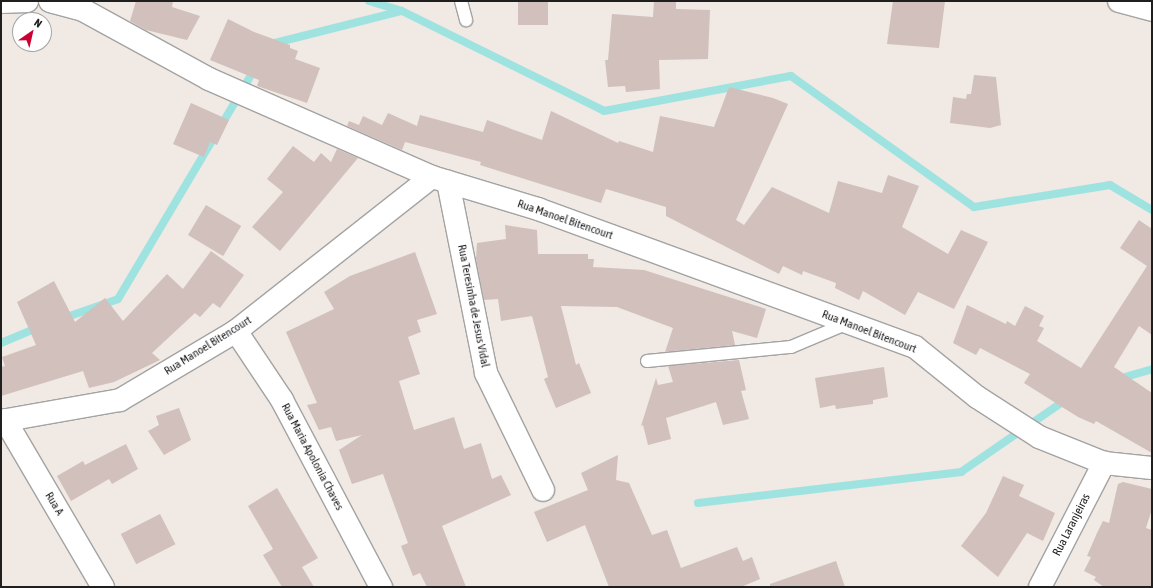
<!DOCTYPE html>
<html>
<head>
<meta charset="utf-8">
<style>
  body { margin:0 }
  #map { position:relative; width:1153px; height:588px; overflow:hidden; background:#f0e9e4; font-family:"Asap Condensed",sans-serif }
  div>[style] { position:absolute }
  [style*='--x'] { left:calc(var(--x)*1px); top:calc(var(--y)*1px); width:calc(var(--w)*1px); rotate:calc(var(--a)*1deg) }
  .stream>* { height:8px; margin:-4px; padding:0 4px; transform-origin:4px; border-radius:4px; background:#9fe3e1 }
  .building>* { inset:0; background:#d1c0bc; transform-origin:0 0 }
  .roads { filter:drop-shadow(1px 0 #a3a3a3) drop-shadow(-1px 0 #a3a3a3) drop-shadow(0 1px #a3a3a3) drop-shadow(0 -1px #a3a3a3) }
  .lane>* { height:12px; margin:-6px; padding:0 6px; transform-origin:6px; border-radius:6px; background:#fff }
  .street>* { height:22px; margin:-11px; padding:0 11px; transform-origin:11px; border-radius:11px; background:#fff }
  span { translate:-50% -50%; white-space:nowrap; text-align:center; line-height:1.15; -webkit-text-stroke:3.5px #fff; paint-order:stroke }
  .street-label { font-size:12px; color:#1f1f1f }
  .frame { position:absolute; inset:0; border:2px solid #1f1f1f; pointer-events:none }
  .north { position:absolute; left:12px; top:12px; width:40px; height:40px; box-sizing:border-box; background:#fff; border:1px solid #a5a5a5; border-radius:50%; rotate:34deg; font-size:11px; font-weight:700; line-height:16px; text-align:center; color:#1f1f1f }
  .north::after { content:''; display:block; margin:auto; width:14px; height:18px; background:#cd0034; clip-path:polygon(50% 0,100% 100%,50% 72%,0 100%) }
</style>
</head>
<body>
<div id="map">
  <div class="stream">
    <div style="--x:369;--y:1;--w:34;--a:17"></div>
    <div style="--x:402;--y:11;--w:225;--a:26.3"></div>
    <div style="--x:604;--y:111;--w:190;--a:-10.6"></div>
    <div style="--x:791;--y:76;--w:225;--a:35.6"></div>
    <div style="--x:974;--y:207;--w:138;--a:-9.2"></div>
    <div style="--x:1110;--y:185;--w:49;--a:30.8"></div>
    <div style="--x:271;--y:44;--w:134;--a:-14.2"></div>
    <div style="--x:61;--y:319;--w:60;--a:-19.3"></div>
    <div style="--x:118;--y:299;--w:269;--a:-59.3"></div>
    <div style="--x:1;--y:343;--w:41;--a:-22.8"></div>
    <div style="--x:1118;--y:379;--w:35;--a:-16"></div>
    <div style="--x:698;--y:503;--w:265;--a:-6.7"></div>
    <div style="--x:961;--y:472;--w:129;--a:-34.6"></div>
  </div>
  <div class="building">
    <div style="clip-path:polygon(136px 1px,173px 1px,172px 7px,200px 16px,187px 40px,146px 30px,130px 21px)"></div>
    <div style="clip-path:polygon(654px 1px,676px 1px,676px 9px,710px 10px,708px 59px,659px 60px,660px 89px,626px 92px,625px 86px,608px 87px,605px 60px,608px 60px,612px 14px,653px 17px)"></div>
    <div style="clip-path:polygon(893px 1px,945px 1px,939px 48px,887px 44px)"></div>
    <div style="left:518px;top:2px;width:30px;height:23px"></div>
    <div style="clip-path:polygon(228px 19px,254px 32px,290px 45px,290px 48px,298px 51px,295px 59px,320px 68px,307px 103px,257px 86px,259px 80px,210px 60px)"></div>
    <div style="clip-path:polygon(974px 75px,996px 77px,1001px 125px,990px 128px,950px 123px,953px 97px,966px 99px,967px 94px,971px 94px)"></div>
    <div style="clip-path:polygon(729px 87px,773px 98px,788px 104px,736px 220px,744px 225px,772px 187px,829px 213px,838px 181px,882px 193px,888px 175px,919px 186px,902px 227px,948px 254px,961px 230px,988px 242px,954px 309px,918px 292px,905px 315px,863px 291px,859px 300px,835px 288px,836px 283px,803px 271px,802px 275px,783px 266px,779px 274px,666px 216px,666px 207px,606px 189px,601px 203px,480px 165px,481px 162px,405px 142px,402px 150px,347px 126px,349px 121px,359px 125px,363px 116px,382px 125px,388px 113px,417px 126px,420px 115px,483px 132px,487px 120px,542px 140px,551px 111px,618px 143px,619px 141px,653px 152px,660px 116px,714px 127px)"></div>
    <div style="clip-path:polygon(191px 103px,229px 120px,217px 145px,210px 142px,204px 157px,173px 144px)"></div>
    <div style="clip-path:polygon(293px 146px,314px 162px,321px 153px,331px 162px,337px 149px,358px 158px,280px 251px,252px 227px,283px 192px,267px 179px)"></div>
    <div style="left:206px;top:205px;width:41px;height:35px;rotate:31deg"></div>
    <div style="clip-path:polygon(1139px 220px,1152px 229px,1152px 335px,1139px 326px,1114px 367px,1152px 393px,1152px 453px,1096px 421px,1094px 424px,1078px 417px,1024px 383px,1030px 374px,980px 348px,976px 355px,953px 343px,967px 305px,1006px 324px,1007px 321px,1015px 326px,1025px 306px,1044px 316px,1039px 326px,1044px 328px,1037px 341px,1081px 368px,1147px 266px,1120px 248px)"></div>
    <div style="clip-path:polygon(505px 225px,537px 230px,538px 254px,588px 254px,588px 259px,594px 259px,593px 267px,644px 270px,766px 309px,757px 338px,732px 331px,735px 345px,665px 352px,673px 328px,617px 307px,561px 306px,576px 365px,579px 363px,591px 393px,556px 408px,544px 379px,548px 377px,532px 316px,501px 321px,498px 299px,484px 300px,476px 259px,477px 243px,506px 239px)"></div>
    <div style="clip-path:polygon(211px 251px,244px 275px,220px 308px,213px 303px,200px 317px,195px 313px,152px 353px,160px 360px,114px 382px,89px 388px,83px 371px,1px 396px,1px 367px,5px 366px,2px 357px,36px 345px,17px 302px,54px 281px,75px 322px,105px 298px,123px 321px,167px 274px,183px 289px)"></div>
    <div style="clip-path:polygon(415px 252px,437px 314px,417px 320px,421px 332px,408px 337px,420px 374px,399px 381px,414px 430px,454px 417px,464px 449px,481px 443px,492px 479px,501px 475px,511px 495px,442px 526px,466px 587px,427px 587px,420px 573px,413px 576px,401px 546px,408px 543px,383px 474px,352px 484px,339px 450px,362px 435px,336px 441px,331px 427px,319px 430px,307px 405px,317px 403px,286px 332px,334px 309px,324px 292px,350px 276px)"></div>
    <div style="clip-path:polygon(739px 360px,746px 390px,741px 391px,749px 419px,723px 425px,716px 402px,666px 418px,671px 439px,648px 445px,643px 425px,641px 426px,656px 378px,658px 385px,673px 382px,668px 366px)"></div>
    <div style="clip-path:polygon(884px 367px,888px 397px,873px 400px,873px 404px,836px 409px,835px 405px,820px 408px,815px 378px)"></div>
    <div style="clip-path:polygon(179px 408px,191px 440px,164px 455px,148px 431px,159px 425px,156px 416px)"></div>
    <div style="clip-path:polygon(126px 444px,138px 469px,112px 484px,109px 479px,71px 501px,57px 476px,83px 461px,85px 465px)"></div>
    <div style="clip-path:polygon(618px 455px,616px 480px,629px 483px,652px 535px,667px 530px,681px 568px,737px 547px,743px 561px,752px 557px,760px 579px,741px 587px,609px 587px,585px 525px,547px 542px,534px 512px,588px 490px,581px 473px)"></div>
    <div style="clip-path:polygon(1003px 476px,1024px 485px,1019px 496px,1055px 513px,1043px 541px,1027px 533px,998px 577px,961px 546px,986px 513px)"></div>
    <div style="clip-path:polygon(1123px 482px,1152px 489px,1152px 509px,1146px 528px,1152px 530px,1152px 587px,1104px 587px,1094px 580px,1096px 577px,1084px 571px,1091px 557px,1087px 556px,1097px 533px,1103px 521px,1109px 523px,1118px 484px)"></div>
    <div style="clip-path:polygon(277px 488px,318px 558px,302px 567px,314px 587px,282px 587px,263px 555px,273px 549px,248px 506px)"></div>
    <div style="left:160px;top:514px;width:34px;height:44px;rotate:63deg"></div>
    <div style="clip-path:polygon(836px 561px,845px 587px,770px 587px,770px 584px)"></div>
  </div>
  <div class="roads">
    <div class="lane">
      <div style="--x:461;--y:1;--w:20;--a:75"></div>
      <div style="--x:647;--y:361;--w:145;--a:-5.6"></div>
      <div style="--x:791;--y:347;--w:62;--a:-22.8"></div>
    </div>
    <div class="street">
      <div style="--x:50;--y:1;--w:34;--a:15"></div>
      <div style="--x:83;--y:10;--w:144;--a:28.7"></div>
      <div style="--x:209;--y:79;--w:244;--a:23.7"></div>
      <div style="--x:1119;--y:1;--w:34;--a:15"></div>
      <div style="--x:1;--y:2;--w:26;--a:-2"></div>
      <div style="--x:448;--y:182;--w:195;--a:78.7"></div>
      <div style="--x:486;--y:373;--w:130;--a:64"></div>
      <div style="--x:236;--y:331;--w:83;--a:56.3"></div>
      <div style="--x:282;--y:400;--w:212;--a:62.1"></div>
      <div style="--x:5;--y:420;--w:194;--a:59.6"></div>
      <div style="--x:1;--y:421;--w:121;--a:-10"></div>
      <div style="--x:120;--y:400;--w:135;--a:-30.7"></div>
      <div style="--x:236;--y:331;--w:249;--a:-38.2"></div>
      <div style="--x:432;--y:177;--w:111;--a:16.8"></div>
      <div style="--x:538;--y:209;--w:401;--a:20.1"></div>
      <div style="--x:915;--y:347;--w:80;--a:38.9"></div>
      <div style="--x:977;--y:397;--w:74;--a:32.8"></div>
      <div style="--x:1039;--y:437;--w:70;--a:21.8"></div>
      <div style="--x:1104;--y:463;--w:48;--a:5.9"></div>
      <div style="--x:1040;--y:587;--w:140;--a:-62.7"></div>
    </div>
  </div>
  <div class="street-label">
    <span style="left:565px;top:220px;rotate:19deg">Rua Manoel Bitencourt</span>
    <span style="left:473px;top:306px;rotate:79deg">Rua Teresinha de Jesus Vidal</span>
    <span style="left:869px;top:332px;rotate:21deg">Rua Manoel Bitencourt</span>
    <span style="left:208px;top:346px;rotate:-32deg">Rua Manoel Bitencourt</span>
    <span style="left:312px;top:457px;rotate:62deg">Rua Maria Apolonia Chaves</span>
    <span style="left:54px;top:504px;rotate:59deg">Rua A</span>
    <span style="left:1072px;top:525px;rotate:-63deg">Rua Laranjeiras</span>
  </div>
  <div class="frame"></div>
  <div class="north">N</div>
</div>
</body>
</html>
